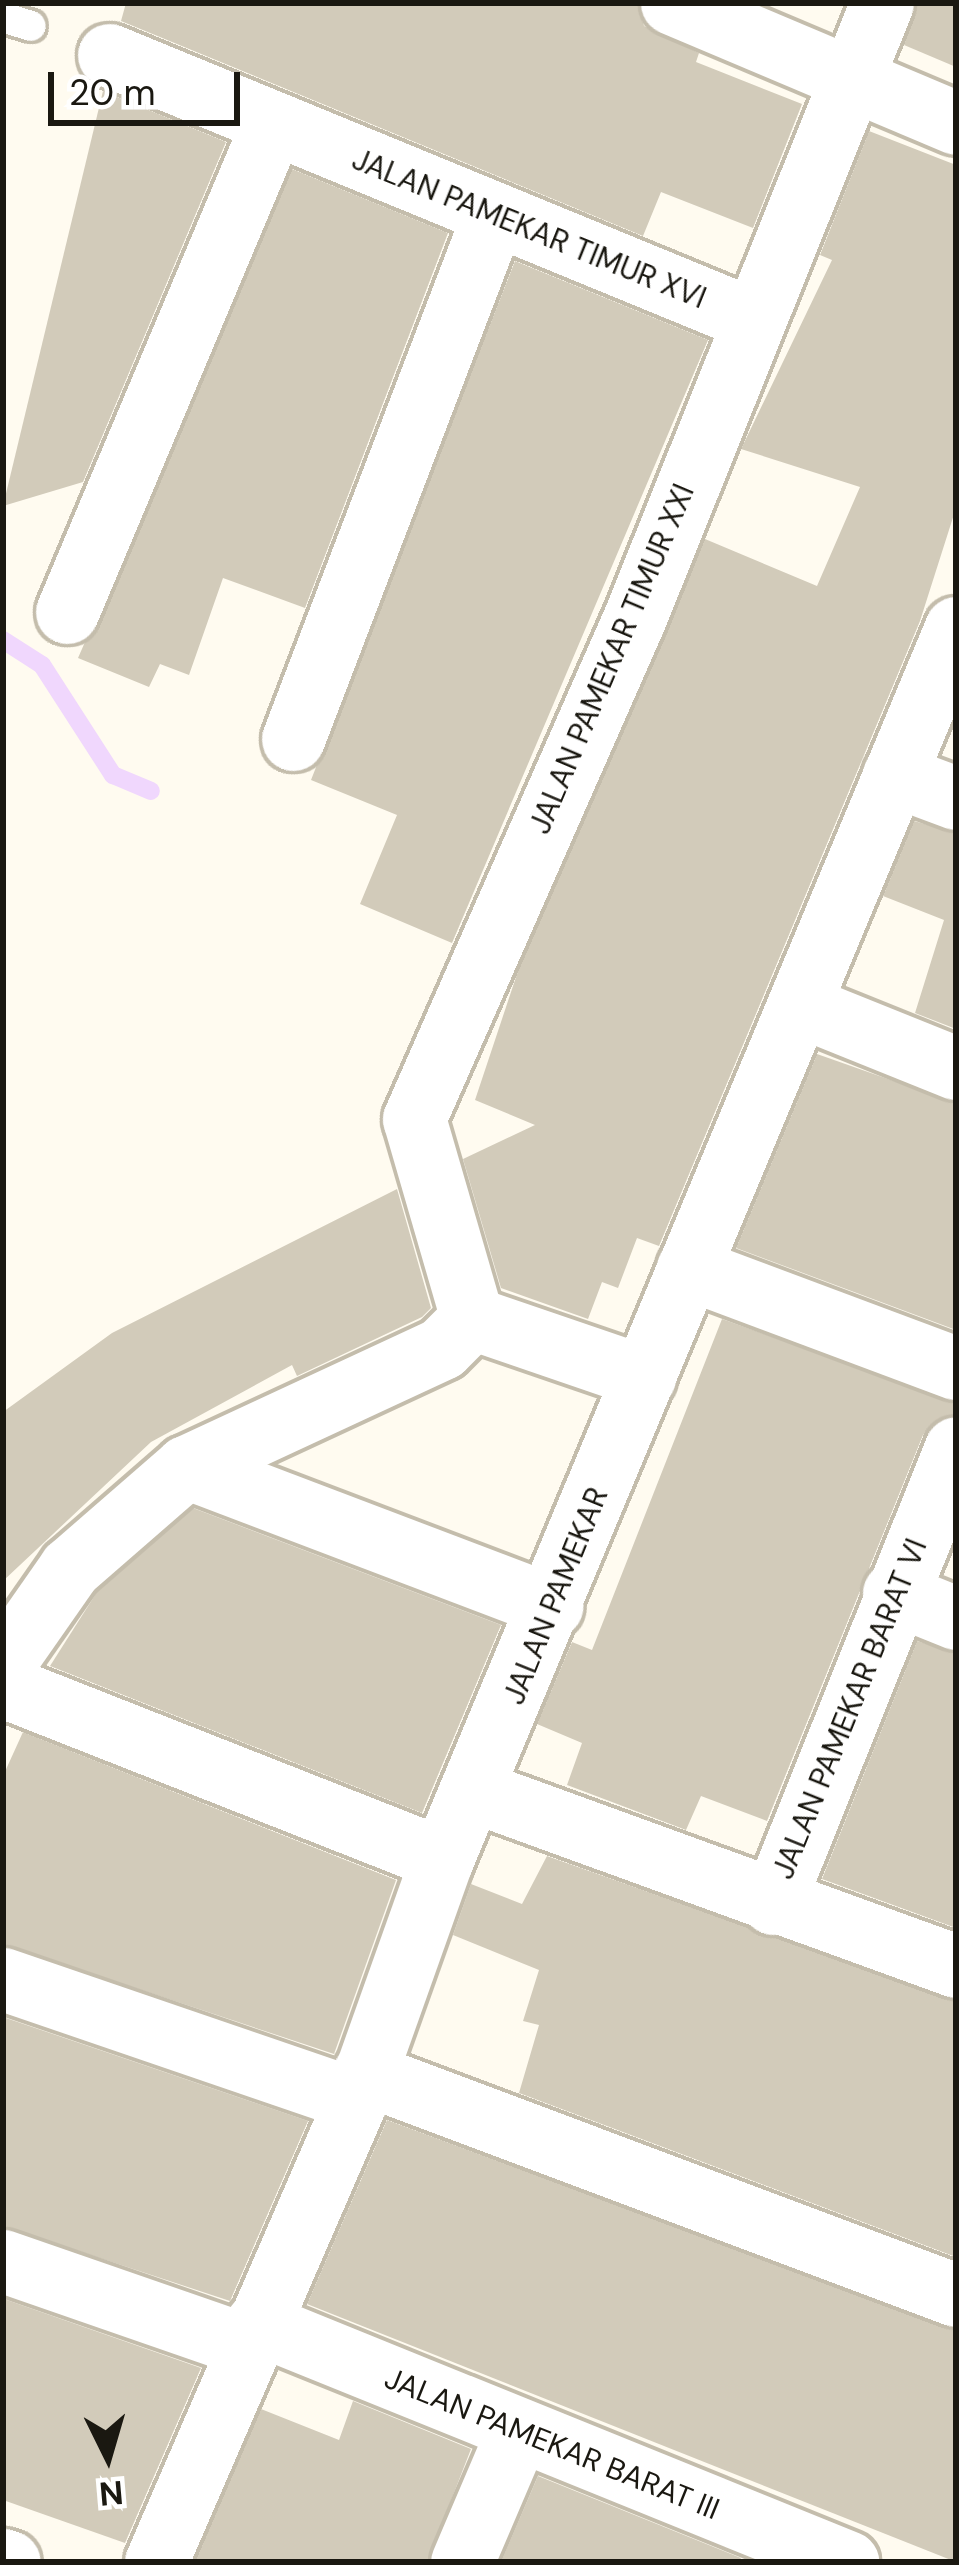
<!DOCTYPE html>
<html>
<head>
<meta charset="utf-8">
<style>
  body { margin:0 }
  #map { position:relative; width:959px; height:2565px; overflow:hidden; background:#fffbf0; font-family:"DM Sans",sans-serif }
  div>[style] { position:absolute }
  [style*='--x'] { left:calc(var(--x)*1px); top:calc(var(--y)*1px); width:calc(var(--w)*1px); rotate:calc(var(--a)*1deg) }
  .stream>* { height:18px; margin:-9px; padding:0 9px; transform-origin:9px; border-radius:9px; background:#f0d7fd }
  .building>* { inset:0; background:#d2cbba }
  .roads { filter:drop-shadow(3px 0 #c4bdac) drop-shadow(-3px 0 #c4bdac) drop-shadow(0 3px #c4bdac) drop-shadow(0 -3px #c4bdac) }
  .service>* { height:30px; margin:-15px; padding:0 15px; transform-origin:15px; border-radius:15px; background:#fff }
  .minor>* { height:63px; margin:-31.5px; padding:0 31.5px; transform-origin:31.5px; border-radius:31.5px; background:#fff }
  span { translate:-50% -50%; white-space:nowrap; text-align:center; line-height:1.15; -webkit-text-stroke:9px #fff; paint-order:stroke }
  .street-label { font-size:30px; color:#1a1811 }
  .frame { position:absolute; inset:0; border:6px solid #1a1811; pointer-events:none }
  .north { position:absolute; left:48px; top:2397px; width:120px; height:120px; -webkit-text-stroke:9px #fff; paint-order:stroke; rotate:175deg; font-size:33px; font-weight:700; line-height:48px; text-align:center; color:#1a1811 }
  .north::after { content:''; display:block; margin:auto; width:42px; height:54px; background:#1a1811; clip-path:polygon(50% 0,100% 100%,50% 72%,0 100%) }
  .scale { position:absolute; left:48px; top:72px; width:192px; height:54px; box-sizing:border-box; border:6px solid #1a1811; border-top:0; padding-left:15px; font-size:36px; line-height:42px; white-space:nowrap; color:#1a1811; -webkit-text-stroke:9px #fff; paint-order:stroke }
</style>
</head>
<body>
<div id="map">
  <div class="stream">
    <div style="--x:3;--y:640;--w:46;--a:32.7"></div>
    <div style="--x:42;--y:665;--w:131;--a:57.2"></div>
    <div style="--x:113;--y:775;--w:41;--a:22.8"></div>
  </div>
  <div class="building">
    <div style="clip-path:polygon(126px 3px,637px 3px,644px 26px,699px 53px,696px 62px,802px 104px,753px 228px,661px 192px,643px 236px,121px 21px)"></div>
    <div style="clip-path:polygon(917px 3px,956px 3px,956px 67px,904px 45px)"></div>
    <div style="clip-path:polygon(103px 91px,226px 142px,83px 482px,3px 506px)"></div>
    <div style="clip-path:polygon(869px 131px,956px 165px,956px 508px,920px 621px,659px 1246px,637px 1238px,618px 1288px,602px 1282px,588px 1319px,501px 1288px,463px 1159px,535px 1125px,475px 1100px,518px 971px,705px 539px,817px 586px,860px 487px,741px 449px,832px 260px,820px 255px)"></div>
    <div style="clip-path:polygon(292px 169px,448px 233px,305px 608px,223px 578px,189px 675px,160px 664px,149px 687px,78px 658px)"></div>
    <div style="clip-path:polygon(515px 261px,708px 340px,452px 943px,360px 904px,397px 815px,311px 780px)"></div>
    <div style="clip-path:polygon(914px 821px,956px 833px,956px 1029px,915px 1013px,944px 920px,883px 896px)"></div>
    <div style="clip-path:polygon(817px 1054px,956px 1103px,956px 1330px,736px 1248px)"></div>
    <div style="clip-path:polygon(397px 1189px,431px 1308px,422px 1317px,297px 1376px,292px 1365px,151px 1442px,3px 1581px,3px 1412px,112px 1333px)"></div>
    <div style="clip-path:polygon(722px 1319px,956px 1403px,956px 1413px,923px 1435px,767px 1821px,701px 1796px,686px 1830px,567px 1785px,582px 1743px,537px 1724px,572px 1642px,592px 1650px)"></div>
    <div style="clip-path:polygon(193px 1508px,501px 1625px,422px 1813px,50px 1666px,97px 1592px)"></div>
    <div style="clip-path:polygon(917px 1641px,956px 1653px,956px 1928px,822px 1879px)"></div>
    <div style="clip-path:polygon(23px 1732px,396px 1880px,334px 2054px,3px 1944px,3px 1776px)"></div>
    <div style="clip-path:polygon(547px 1856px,956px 2001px,956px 2257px,519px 2093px,539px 2025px,523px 2021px,539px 1970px,453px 1935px,471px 1884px,522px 1904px)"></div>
    <div style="clip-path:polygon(3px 2017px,308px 2121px,230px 2301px,3px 2226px)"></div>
    <div style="clip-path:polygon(387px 2120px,956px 2330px,956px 2562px,307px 2304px)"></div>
    <div style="clip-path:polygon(4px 2299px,201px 2368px,125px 2543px,3px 2500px)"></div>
    <div style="clip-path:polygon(353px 2401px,471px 2449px,427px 2562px,195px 2562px,261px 2409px,339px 2440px)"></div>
    <div style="clip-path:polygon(538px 2476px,741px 2558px,739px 2562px,501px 2562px)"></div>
  </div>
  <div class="roads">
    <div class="service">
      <div style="--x:3;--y:17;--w:29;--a:18"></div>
    </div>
    <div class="minor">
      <div style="--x:672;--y:3;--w:308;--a:22.9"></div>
      <div style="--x:109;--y:55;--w:694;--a:22.35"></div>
      <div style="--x:67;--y:612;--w:528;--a:-67.17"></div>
      <div style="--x:293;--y:739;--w:562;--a:-69.05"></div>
      <div style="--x:894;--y:775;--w:66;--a:20.4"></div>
      <div style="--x:804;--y:1007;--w:164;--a:21.9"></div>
      <div style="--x:688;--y:1268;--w:286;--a:20.5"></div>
      <div style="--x:472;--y:1318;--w:207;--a:-106.2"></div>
      <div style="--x:414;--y:1119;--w:548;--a:-66.24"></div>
      <div style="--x:635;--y:617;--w:662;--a:-68.09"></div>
      <div style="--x:472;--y:1318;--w:182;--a:18.9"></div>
      <div style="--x:186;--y:1467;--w:391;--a:20.8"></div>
      <div style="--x:894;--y:1593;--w:67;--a:22"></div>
      <div style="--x:3;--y:1664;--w:117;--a:-55.1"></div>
      <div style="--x:70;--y:1568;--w:154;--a:-41"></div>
      <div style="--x:186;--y:1467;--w:282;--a:-24.9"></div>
      <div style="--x:442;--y:1348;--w:42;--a:-45"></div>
      <div style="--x:3;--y:1686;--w:472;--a:21.5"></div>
      <div style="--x:477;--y:1792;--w:510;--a:19.96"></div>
      <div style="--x:773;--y:1903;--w:490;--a:-68.1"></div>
      <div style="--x:3;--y:1979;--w:373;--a:18.9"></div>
      <div style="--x:364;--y:2073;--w:632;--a:20.56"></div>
      <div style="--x:3;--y:2261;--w:257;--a:19.1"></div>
      <div style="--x:257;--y:2323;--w:637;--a:22.05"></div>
      <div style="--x:3;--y:2560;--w:6;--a:18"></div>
      <div style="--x:156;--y:2562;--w:503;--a:-66.59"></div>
      <div style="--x:356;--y:2100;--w:256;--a:-70.4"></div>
      <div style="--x:442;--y:1859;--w:1334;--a:-67.34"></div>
      <div style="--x:462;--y:2562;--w:140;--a:-66.9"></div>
    </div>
  </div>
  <div class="street-label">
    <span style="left:529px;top:229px;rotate:22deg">JALAN PAMEKAR TIMUR XVI</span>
    <span style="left:612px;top:659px;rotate:-67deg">JALAN PAMEKAR TIMUR XXI</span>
    <span style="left:556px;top:1596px;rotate:-68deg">JALAN PAMEKAR</span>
    <span style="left:850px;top:1709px;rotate:-68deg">JALAN PAMEKAR BARAT VI</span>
    <span style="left:552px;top:2444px;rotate:22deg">JALAN PAMEKAR BARAT III</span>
  </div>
  <div class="frame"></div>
  <div class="north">N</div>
  <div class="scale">20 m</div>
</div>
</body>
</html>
